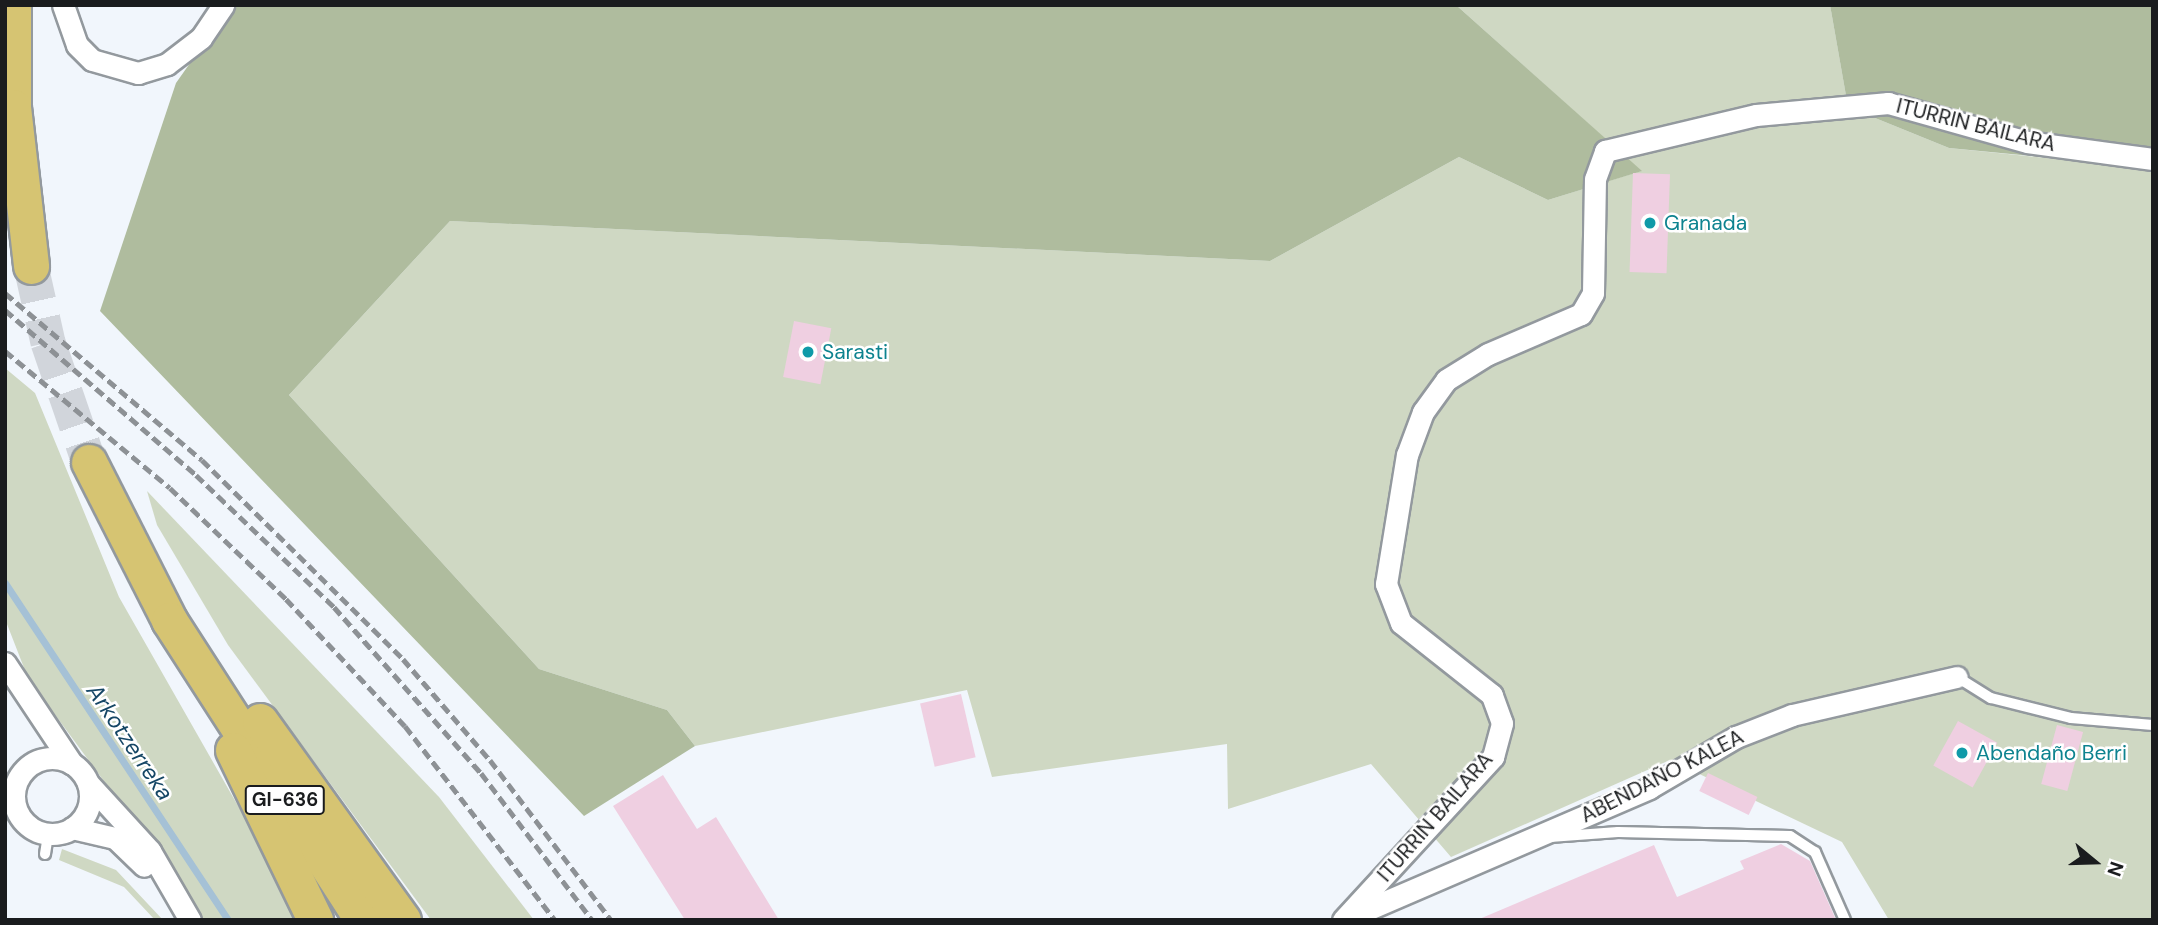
<!DOCTYPE html>
<html>
<head>
<meta charset="utf-8">
<style>
  body { margin:0 }
  #map { position:relative; width:2158px; height:925px; overflow:hidden; background:#f1f6fc; font-family:"DM Sans",sans-serif }
  div>[style] { position:absolute }
  [style*='--x'] { left:calc(var(--x)*1px); top:calc(var(--y)*1px); width:calc(var(--w)*1px); rotate:calc(var(--a)*1deg) }
  .green>* { inset:0; background:#cfd8c3 }
  .forest>* { inset:0; background:#afbc9e }
  .stream>* { height:7px; margin:-3.5px; padding:0 3.5px; transform-origin:3.5px; border-radius:3.5px; background:#a5c1d6 }
  .building>* { inset:0; background:#efcfe1; transform-origin:0 0 }
  .primary-tunnel>* { height:35px; margin-top:-17.5px; transform-origin:0; background:repeating-linear-gradient(90deg,#d1d5db 0 35px,transparent 0 53px) }
  .roads { filter:drop-shadow(2px 0 #93999e) drop-shadow(-2px 0 #93999e) drop-shadow(0 2px #93999e) drop-shadow(0 -2px #93999e) }
  .service>* { height:10px; margin:-5px; padding:0 5px; transform-origin:5px; border-radius:5px; background:#fff }
  .minor>* { height:21px; margin:-10.5px; padding:0 10.5px; transform-origin:10.5px; border-radius:10.5px; background:#fff }
  .minor>.ring { margin:-10.5px; padding:0; box-sizing:content-box; background:none; border:21px solid #fff; border-radius:50% }
  .primary>* { height:35px; margin:-17.5px; padding:0 17.5px; transform-origin:17.5px; border-radius:17.5px; background:#d6c472 }
  .rail>* { height:5px; margin-top:-2.5px; transform-origin:0; background:repeating-linear-gradient(90deg,#8d9195 0 10px,transparent 0 15px) }
  .dots>* { width:19px; height:19px; translate:-50% -50%; box-sizing:border-box; border:4px solid #fff; border-radius:50% }
  span { translate:-50% -50%; white-space:nowrap; text-align:center; line-height:1.15; -webkit-text-stroke:5px #fff; paint-order:stroke }
  .shield-label span { padding:2px 5px; background:#fff; border:2px solid; border-radius:5px; -webkit-text-stroke-width:0 }
  .shield-label { font-size:19px; color:#1a1c1e; font-weight:700 }
  .street-label { font-size:21px; color:#1a1c1e }
  .culture-label { font-size:21px; color:#0d838f }
  .left { translate:0 -50%; text-align:left }
  .water-label { font-size:23px; color:#154665; font-style:italic }
  .frame { position:absolute; inset:0; border:7px solid #1a1c1e; pointer-events:none }
  .north { position:absolute; left:2060px; top:827px; width:70px; height:70px; -webkit-text-stroke:5px #fff; paint-order:stroke; rotate:109deg; font-size:19px; font-weight:700; line-height:28px; text-align:center; color:#1a1c1e }
  .north::after { content:''; display:block; margin:auto; width:24px; height:32px; background:#1a1c1e; clip-path:polygon(50% 0,100% 100%,50% 72%,0 100%) }
</style>
</head>
<body>
<div id="map">
  <div class="green">
    <div style="clip-path:polygon(1456px 5px,1830px 5px,1848px 107px,1949px 148px,2153px 169px,2153px 920px,1889px 920px,1842px 842px,1670px 760px,1451px 857px,1371px 764px,1228px 809px,1227px 744px,992px 777px,967px 690px,695px 746px,667px 710px,539px 669px,289px 395px,450px 221px,1270px 261px,1459px 157px,1548px 200px,1641px 171px)"></div>
    <div style="clip-path:polygon(5px 368px,35px 393px,119px 597px,303px 920px,195px 920px,184px 890px,28px 678px,5px 619px)"></div>
    <div style="clip-path:polygon(147px 491px,439px 797px,534px 920px,431px 920px,228px 645px,157px 525px)"></div>
    <div style="clip-path:polygon(62px 849px,116px 870px,163px 920px,155px 920px,124px 887px,59px 860px)"></div>
  </div>
  <div class="forest">
    <div style="clip-path:polygon(231px 5px,1456px 5px,1642px 171px,1548px 200px,1459px 157px,1270px 261px,450px 221px,289px 395px,539px 669px,667px 710px,695px 746px,584px 816px,100px 311px,176px 83px)"></div>
    <div style="clip-path:polygon(1830px 5px,2153px 5px,2153px 168px,1949px 148px,1848px 107px)"></div>
  </div>
  <div class="stream">
    <div style="--x:5;--y:583;--w:404;--a:56.5"></div>
  </div>
  <div class="building">
    <div style="left:1633px;top:173px;width:37px;height:99px;rotate:2deg"></div>
    <div style="left:794px;top:321px;width:38px;height:57px;rotate:11deg"></div>
    <div style="left:961px;top:694px;width:65px;height:42px;rotate:77deg"></div>
    <div style="left:1958px;top:721px;width:45px;height:51px;rotate:29deg"></div>
    <div style="left:2057px;top:725px;width:27px;height:61px;rotate:15deg"></div>
    <div style="left:1708px;top:773px;width:55px;height:20px;rotate:26deg"></div>
    <div style="clip-path:polygon(663px 775px,697px 829px,716px 817px,779px 920px,685px 920px,613px 806px)"></div>
    <div style="clip-path:polygon(1781px 844px,1810px 861px,1836px 920px,1477px 920px,1654px 845px,1677px 897px,1744px 869px,1740px 861px)"></div>
  </div>
  <div class="primary-tunnel">
    <div style="--x:31;--y:266;--w:78;--a:77.4"></div>
    <div style="--x:48;--y:342;--w:127;--a:71.1"></div>
  </div>
  <div class="roads">
    <div class="service">
      <div style="--x:1957;--y:677;--w:40;--a:32"></div>
      <div style="--x:1991;--y:698;--w:82;--a:14"></div>
      <div style="--x:2071;--y:718;--w:82;--a:4.9"></div>
      <div style="--x:1550;--y:837;--w:68;--a:-4.2"></div>
      <div style="--x:1618;--y:832;--w:172;--a:1.3"></div>
      <div style="--x:1790;--y:836;--w:30;--a:33"></div>
      <div style="--x:1815;--y:852;--w:74;--a:66.2"></div>
      <div style="--x:45;--y:854;--w:20;--a:-81"></div>
    </div>
    <div class="minor">
      <div style="--x:63;--y:5;--w:42;--a:70.7"></div>
      <div style="--x:77;--y:45;--w:21;--a:45"></div>
      <div style="--x:92;--y:60;--w:48;--a:15.8"></div>
      <div style="--x:138;--y:73;--w:30;--a:-17"></div>
      <div style="--x:167;--y:64;--w:43;--a:-37.4"></div>
      <div style="--x:201;--y:38;--w:40;--a:-56"></div>
      <div style="--x:5;--y:663;--w:121;--a:56.4"></div>
      <div class="ring" style="left:14px;top:758px;width:55px;height:55px"></div>
      <div style="--x:88;--y:783;--w:92;--a:47.6"></div>
      <div style="--x:150;--y:851;--w:80;--a:59.9"></div>
      <div style="--x:72;--y:828;--w:44;--a:13.1"></div>
      <div style="--x:115;--y:838;--w:40;--a:44"></div>
      <div style="--x:1350;--y:917;--w:326;--a:-23.3"></div>
      <div style="--x:1649;--y:788;--w:101;--a:-30.4"></div>
      <div style="--x:1736;--y:737;--w:60;--a:-21.4"></div>
      <div style="--x:1792;--y:715;--w:169;--a:-13"></div>
      <div style="--x:1343;--y:920;--w:222;--a:-47.4"></div>
      <div style="--x:1493;--y:757;--w:35;--a:-75"></div>
      <div style="--x:1502;--y:723;--w:30;--a:-110"></div>
      <div style="--x:1492;--y:695;--w:116;--a:-141.6"></div>
      <div style="--x:1401;--y:623;--w:42;--a:-111"></div>
      <div style="--x:1386;--y:584;--w:131;--a:-80.8"></div>
      <div style="--x:1407;--y:455;--w:46;--a:-69.6"></div>
      <div style="--x:1423;--y:412;--w:39;--a:-54"></div>
      <div style="--x:1446;--y:380;--w:49;--a:-31.8"></div>
      <div style="--x:1488;--y:354;--w:101;--a:-23.3"></div>
      <div style="--x:1581;--y:314;--w:24;--a:-60"></div>
      <div style="--x:1593;--y:293;--w:114;--a:-89"></div>
      <div style="--x:1595;--y:179;--w:30;--a:-70"></div>
      <div style="--x:1605;--y:151;--w:155;--a:-13.4"></div>
      <div style="--x:1756;--y:115;--w:133;--a:-5.2"></div>
      <div style="--x:1888;--y:103;--w:144;--a:15.7"></div>
      <div style="--x:2027;--y:142;--w:127;--a:7.7"></div>
    </div>
    <div class="primary">
      <div style="--x:13;--y:5;--w:102;--a:90"></div>
      <div style="--x:13;--y:107;--w:160;--a:83.5"></div>
      <div style="--x:89;--y:462;--w:177;--a:63.1"></div>
      <div style="--x:169;--y:620;--w:357;--a:57.2"></div>
      <div style="--x:260;--y:721;--w:245;--a:54.3"></div>
      <div style="--x:233;--y:750;--w:189;--a:64.2"></div>
    </div>
  </div>
  <div class="rail">
    <div style="--x:5;--y:293;--w:258;--a:40.3"></div>
    <div style="--x:202;--y:460;--w:283;--a:44.7"></div>
    <div style="--x:403;--y:659;--w:133;--a:49.3"></div>
    <div style="--x:490;--y:760;--w:201;--a:52.9"></div>
    <div style="--x:5;--y:310;--w:252;--a:40.8"></div>
    <div style="--x:196;--y:475;--w:191;--a:43.7"></div>
    <div style="--x:334;--y:607;--w:222;--a:48.5"></div>
    <div style="--x:481;--y:773;--w:184;--a:52.9"></div>
    <div style="--x:5;--y:351;--w:214;--a:39.7"></div>
    <div style="--x:170;--y:488;--w:161;--a:43.7"></div>
    <div style="--x:286;--y:599;--w:174;--a:46.9"></div>
    <div style="--x:405;--y:726;--w:245;--a:52.3"></div>
  </div>
  <div class="dots">
    <div style="left:1650px;top:223px;background:#0f9aa8"></div>
    <div style="left:808px;top:352px;background:#0f9aa8"></div>
    <div style="left:1962px;top:753px;background:#0f9aa8"></div>
  </div>
  <div class="shield-label">
    <span style="left:285px;top:800px">GI-636</span>
  </div>
  <div class="street-label">
    <span style="left:1976px;top:125px;rotate:14deg">ITURRIN BAILARA</span>
    <span style="left:1662px;top:776px;rotate:-27deg">ABENDAÑO KALEA</span>
    <span style="left:1435px;top:817px;rotate:-49deg">ITURRIN BAILARA</span>
  </div>
  <div class="culture-label">
    <span class="left" style="left:1664px;top:223px">Granada</span>
    <span class="left" style="left:822px;top:352px">Sarasti</span>
    <span class="left" style="left:1976px;top:753px">Abendaño Berri</span>
  </div>
  <div class="water-label">
    <span style="left:130px;top:742px;rotate:56deg">Arkotzerreka</span>
  </div>
  <div class="frame"></div>
  <div class="north">N</div>
</div>
</body>
</html>
